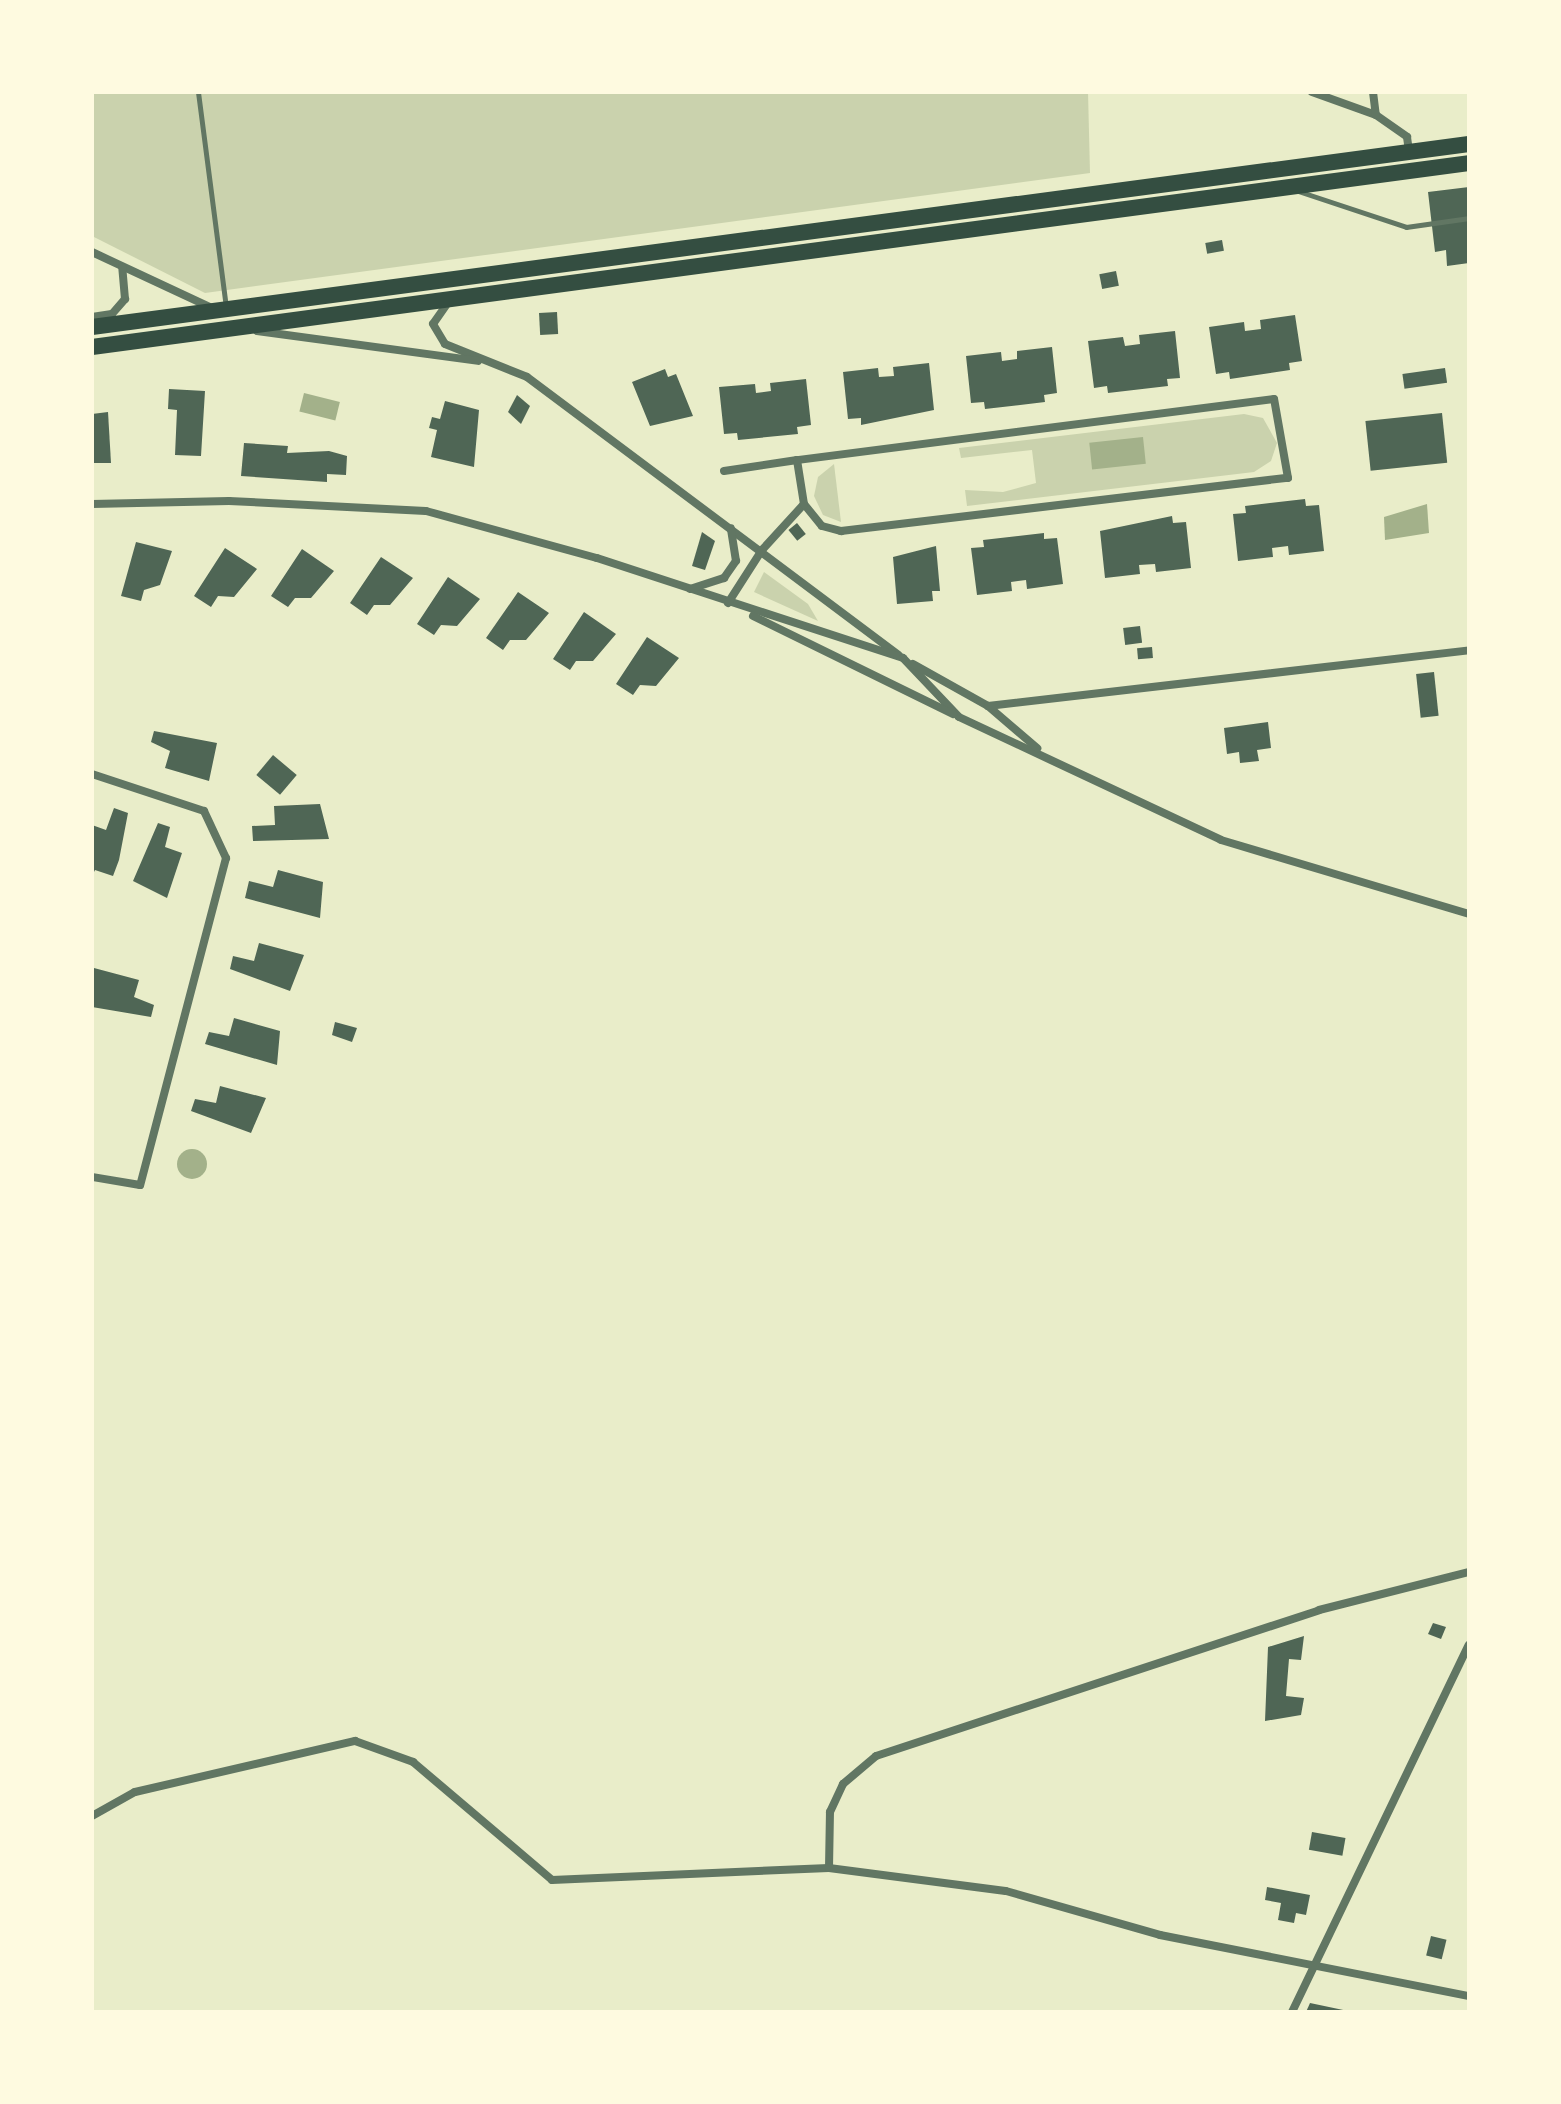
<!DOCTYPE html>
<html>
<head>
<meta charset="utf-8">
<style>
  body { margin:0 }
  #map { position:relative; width:1561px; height:2104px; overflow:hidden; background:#e9edc9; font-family:"Sofia Sans Condensed",sans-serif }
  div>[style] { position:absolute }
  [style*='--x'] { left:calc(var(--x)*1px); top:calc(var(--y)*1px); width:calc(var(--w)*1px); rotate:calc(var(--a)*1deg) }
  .green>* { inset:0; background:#cad2ad }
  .water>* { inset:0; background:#a3b18a; transform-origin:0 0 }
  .round { border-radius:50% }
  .building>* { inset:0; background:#4f6655; transform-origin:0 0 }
  .service>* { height:5px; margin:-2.5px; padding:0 2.5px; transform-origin:2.5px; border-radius:2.5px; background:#617663 }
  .minor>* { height:8px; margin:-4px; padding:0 4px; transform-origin:4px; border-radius:4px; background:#617663 }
  .trunk>* { height:16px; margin:-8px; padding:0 8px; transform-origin:8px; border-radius:8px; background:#344e41 }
  span { translate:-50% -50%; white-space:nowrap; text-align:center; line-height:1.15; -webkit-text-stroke:8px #fefae0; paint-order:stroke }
  .frame { position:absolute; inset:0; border:94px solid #fefae0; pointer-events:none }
</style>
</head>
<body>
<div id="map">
  <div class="green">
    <div style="clip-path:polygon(92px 92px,1088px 92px,1090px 173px,205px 293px,92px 236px)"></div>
    <div style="clip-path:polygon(1244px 414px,1263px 418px,1277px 443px,1271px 461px,1254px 472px,967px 506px,965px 490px,1003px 492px,1036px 483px,1032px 450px,961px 458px,959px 448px)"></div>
    <div style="clip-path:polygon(834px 464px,841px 522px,823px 515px,814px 496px,818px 477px)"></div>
    <div style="clip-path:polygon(764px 572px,808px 604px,818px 621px,754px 592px)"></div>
  </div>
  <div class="water">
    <div style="left:304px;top:393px;width:37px;height:19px;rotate:14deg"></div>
    <div style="left:1143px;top:437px;width:27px;height:54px;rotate:84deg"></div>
    <div style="clip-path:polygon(1427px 504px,1429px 533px,1385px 540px,1384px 517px)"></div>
    <div class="round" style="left:177px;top:1149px;width:30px;height:30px"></div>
  </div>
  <div class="building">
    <div style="clip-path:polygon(1469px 187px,1469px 263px,1447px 266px,1446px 250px,1435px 252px,1428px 192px)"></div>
    <div style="left:1222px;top:240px;width:11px;height:17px;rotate:80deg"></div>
    <div style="left:1116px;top:271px;width:15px;height:17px;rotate:79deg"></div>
    <div style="left:557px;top:312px;width:22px;height:18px;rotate:87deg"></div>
    <div style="clip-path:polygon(1295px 315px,1302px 361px,1289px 363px,1290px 370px,1230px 379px,1229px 372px,1216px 374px,1209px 327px,1244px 322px,1245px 331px,1261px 329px,1260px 320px)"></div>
    <div style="clip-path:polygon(1175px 331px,1180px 378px,1167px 379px,1168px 386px,1108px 393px,1107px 386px,1094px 388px,1088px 341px,1123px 337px,1125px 346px,1140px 344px,1139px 335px)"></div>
    <div style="clip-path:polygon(1052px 347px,1057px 393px,1044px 395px,1045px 402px,985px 409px,984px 402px,971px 403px,966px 356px,1001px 352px,1002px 361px,1017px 359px,1017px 351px)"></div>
    <div style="clip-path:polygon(929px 363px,934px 410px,861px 425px,861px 418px,848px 419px,843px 372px,878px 368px,879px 377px,894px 376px,893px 367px)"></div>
    <div style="left:1445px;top:368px;width:15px;height:43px;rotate:82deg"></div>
    <div style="clip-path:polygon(665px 369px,668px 377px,676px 374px,693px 416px,650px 426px,632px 382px)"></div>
    <div style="clip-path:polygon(806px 379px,811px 425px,797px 427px,798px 434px,738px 440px,737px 433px,724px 434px,719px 387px,755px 384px,756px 393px,771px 391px,770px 383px)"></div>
    <div style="clip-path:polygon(169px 389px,205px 391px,201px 456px,175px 455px,177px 410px,168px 409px)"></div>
    <div style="clip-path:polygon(517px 395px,530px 406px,521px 424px,508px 412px)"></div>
    <div style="clip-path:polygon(445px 401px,479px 410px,474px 467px,431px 457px,437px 430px,429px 428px,432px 417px,440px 419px)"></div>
    <div style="clip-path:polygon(108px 412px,111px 463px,92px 463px,92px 414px)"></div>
    <div style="left:1442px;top:413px;width:50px;height:77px;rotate:84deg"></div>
    <div style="clip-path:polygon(244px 443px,288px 446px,287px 453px,329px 451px,347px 456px,346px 475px,327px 474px,327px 482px,241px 476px)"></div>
    <div style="clip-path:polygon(1305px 499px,1306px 506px,1319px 505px,1324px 551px,1289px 555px,1288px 546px,1272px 548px,1273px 557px,1238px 561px,1233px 514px,1246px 513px,1245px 506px)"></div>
    <div style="clip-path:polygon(1172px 516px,1173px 523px,1186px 522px,1191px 568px,1156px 572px,1155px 564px,1139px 565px,1140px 574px,1105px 578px,1100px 531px)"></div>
    <div style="left:797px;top:523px;width:14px;height:11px;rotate:51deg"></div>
    <div style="clip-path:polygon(702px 532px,715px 541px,705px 570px,692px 566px)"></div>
    <div style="clip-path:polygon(1044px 533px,1044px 539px,1057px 538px,1063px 584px,1027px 589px,1026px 580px,1011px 582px,1012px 591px,977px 595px,971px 548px,984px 547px,983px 540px)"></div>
    <div style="clip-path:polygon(136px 542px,172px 551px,160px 585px,144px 590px,141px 601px,121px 596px)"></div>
    <div style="clip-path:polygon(936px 546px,940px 591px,932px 591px,933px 601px,897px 604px,893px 557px)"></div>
    <div style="clip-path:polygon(225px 548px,257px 569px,234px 597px,218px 596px,211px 607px,194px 596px)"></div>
    <div style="clip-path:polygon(302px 549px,334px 571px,311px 598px,295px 598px,288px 607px,271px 596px)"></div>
    <div style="clip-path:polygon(381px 557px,413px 578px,390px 605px,374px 605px,367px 615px,350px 603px)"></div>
    <div style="clip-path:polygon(448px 577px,480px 599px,457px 626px,441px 625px,434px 635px,417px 624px)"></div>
    <div style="clip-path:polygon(518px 592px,549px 613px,526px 640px,510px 640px,503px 650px,486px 638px)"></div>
    <div style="clip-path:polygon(584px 612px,616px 634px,593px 661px,576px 661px,570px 670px,553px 659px)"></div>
    <div style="left:1140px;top:626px;width:17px;height:17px;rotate:83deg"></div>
    <div style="clip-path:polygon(647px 637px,679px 658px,656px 686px,640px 685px,633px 695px,616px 684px)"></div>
    <div style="left:1152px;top:647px;width:11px;height:15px;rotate:85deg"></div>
    <div style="left:1434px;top:672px;width:44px;height:18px;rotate:84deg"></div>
    <div style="clip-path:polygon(1268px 722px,1271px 748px,1257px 750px,1259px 761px,1240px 763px,1239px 752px,1227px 754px,1224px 728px)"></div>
    <div style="clip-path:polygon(154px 731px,217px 743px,209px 781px,165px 768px,170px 751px,151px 742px)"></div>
    <div style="left:273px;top:755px;width:31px;height:26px;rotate:40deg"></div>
    <div style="clip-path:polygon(320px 804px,329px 839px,253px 841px,252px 826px,275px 825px,274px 806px)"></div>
    <div style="clip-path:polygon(114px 808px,128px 813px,119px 860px,113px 876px,95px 870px,92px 876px,92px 825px,106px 830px)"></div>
    <div style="clip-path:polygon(158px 823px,170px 827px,165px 847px,182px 853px,167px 898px,133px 881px)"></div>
    <div style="clip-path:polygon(278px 870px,323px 882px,320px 918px,245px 898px,249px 881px,273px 887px)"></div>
    <div style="clip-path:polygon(259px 943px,304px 955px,290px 991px,230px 969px,233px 956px,254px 961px)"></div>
    <div style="clip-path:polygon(94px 968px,139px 980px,134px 997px,154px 1005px,151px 1017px,92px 1007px)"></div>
    <div style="clip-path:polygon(234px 1018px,280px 1031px,277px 1065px,205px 1044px,209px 1032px,229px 1036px)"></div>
    <div style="clip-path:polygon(335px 1022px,357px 1028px,352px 1042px,332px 1035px)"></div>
    <div style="clip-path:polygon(220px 1086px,266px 1098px,251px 1133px,191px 1111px,195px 1099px,216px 1103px)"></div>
    <div style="clip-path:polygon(1433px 1623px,1446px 1627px,1441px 1639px,1428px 1634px)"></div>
    <div style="clip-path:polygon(1304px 1636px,1301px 1660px,1289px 1659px,1286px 1696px,1304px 1698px,1301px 1715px,1265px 1721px,1268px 1647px)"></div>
    <div style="left:1312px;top:1832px;width:34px;height:18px;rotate:10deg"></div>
    <div style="clip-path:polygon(1267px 1887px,1310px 1895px,1306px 1915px,1296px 1913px,1294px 1923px,1278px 1920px,1281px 1903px,1265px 1900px)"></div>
    <div style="left:1431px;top:1936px;width:16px;height:20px;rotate:14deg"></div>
    <div style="clip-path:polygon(1310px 2003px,1348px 2011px,1348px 2012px,1306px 2012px)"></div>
  </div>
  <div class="service">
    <div style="--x:198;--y:92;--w:217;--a:82.6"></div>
    <div style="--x:1298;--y:191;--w:114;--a:18.4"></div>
    <div style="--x:1406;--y:227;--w:64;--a:-8.1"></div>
  </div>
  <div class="minor">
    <div style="--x:1312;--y:92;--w:68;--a:19.8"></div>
    <div style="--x:1376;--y:115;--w:38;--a:35"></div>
    <div style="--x:1407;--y:137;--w:14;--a:82"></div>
    <div style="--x:1373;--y:92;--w:23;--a:83"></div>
    <div style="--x:92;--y:252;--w:132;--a:25"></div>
    <div style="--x:447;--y:304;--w:24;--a:125"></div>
    <div style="--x:433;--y:324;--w:23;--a:59"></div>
    <div style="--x:445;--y:344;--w:88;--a:21.9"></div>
    <div style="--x:527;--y:377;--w:464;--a:36.8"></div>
    <div style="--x:92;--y:317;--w:20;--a:-9"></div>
    <div style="--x:112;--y:314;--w:20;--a:-49"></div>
    <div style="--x:125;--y:299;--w:32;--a:-95"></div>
    <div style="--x:257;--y:331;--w:223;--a:7.7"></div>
    <div style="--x:724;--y:471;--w:74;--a:-8.6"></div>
    <div style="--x:92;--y:504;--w:137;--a:-1.3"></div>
    <div style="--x:229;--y:501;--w:197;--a:2.9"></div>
    <div style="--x:426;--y:511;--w:177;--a:15.4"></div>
    <div style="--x:597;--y:558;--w:322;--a:18.1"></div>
    <div style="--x:903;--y:658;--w:81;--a:46.5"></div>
    <div style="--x:959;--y:717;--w:289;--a:25.1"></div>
    <div style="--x:1221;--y:840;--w:259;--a:16.6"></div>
    <div style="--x:690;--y:589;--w:36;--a:-18"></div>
    <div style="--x:724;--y:578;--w:21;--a:-55"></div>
    <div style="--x:736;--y:561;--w:33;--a:-99"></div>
    <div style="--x:728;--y:603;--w:63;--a:-57.3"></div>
    <div style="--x:762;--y:550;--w:62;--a:-47.6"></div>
    <div style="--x:804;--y:504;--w:28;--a:51"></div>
    <div style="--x:822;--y:526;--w:20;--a:15"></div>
    <div style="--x:841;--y:531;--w:450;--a:-6.8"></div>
    <div style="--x:1288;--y:478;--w:80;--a:-100"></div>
    <div style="--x:1274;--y:399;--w:481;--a:172.7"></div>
    <div style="--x:797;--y:460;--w:45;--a:81"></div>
    <div style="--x:753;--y:616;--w:223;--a:26.1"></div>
    <div style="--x:913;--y:664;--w:86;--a:29.2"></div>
    <div style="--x:988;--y:706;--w:65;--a:40.6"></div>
    <div style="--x:988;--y:706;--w:484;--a:-6.6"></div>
    <div style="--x:92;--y:774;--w:118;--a:18.3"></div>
    <div style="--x:204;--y:811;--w:52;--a:64.9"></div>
    <div style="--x:226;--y:858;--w:338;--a:104.7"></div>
    <div style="--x:140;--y:1185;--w:49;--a:-170.5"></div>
    <div style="--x:92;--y:1816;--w:49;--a:-29.2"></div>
    <div style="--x:135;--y:1792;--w:226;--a:-13.1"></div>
    <div style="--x:355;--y:1741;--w:62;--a:19.9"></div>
    <div style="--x:413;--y:1762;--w:182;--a:40.3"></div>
    <div style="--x:552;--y:1880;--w:277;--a:-2.5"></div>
    <div style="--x:829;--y:1868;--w:178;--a:7.4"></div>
    <div style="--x:1006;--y:1891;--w:160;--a:15.9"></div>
    <div style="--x:1160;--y:1935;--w:315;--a:11.2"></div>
    <div style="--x:829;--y:1868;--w:56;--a:-89"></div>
    <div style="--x:830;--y:1812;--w:31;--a:-65"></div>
    <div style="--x:843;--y:1784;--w:43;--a:-40.3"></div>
    <div style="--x:876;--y:1756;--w:466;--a:-18.2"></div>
    <div style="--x:1319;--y:1610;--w:155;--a:-14.2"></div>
    <div style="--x:1292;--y:2012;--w:407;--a:-64.3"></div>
  </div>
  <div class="trunk">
    <div style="--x:92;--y:327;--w:1389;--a:-7.57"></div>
    <div style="--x:92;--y:347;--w:1389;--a:-7.61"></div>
  </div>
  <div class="frame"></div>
</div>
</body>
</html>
